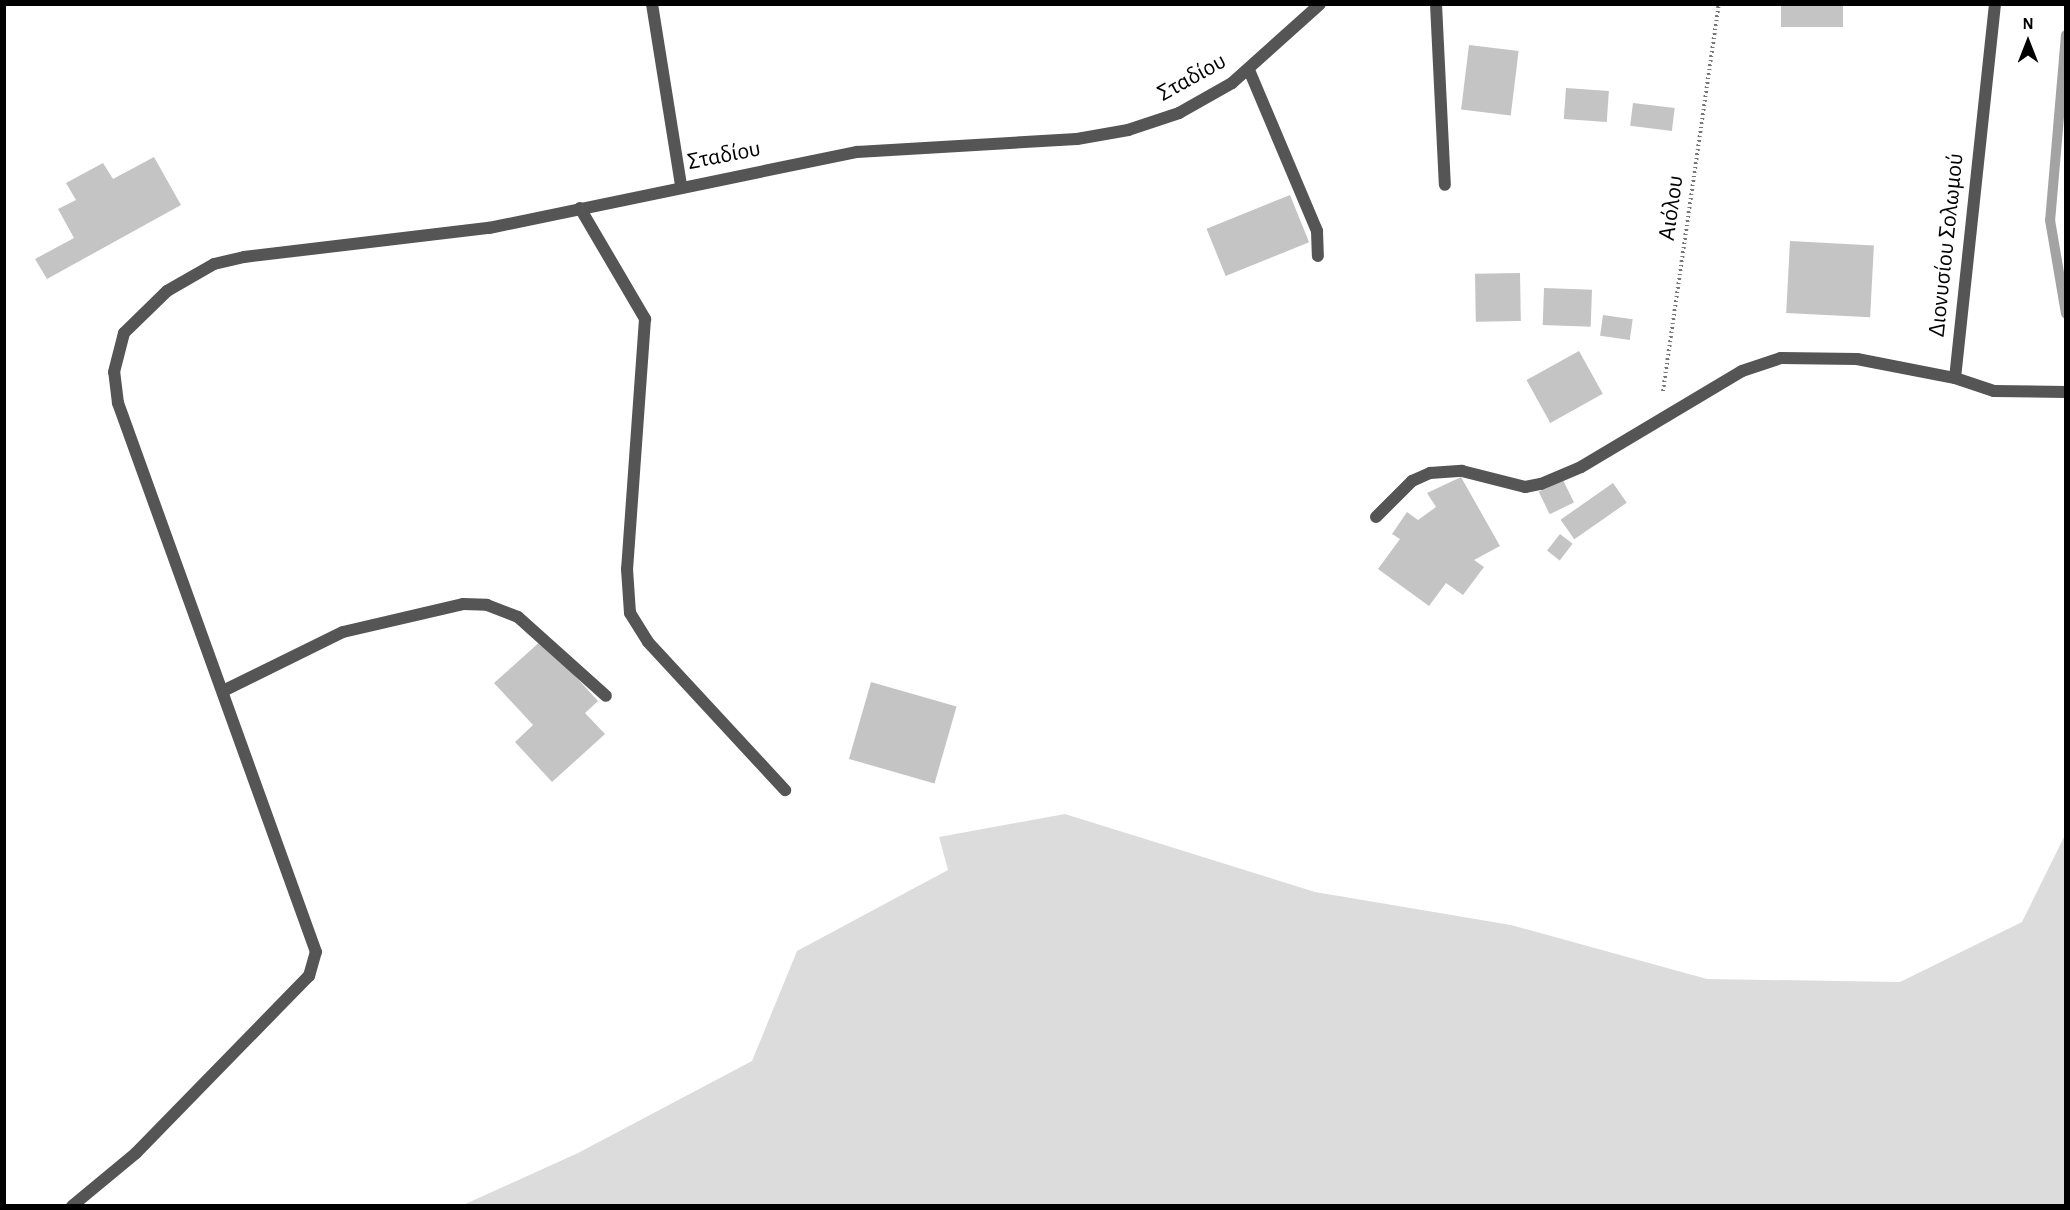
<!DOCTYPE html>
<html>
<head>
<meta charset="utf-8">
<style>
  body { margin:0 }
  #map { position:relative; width:2070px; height:1210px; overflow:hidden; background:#fff; font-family:"Alegreya Sans",sans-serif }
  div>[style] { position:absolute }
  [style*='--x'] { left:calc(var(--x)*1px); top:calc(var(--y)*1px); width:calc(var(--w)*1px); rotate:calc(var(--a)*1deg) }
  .green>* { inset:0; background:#dcdcdc }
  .stream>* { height:10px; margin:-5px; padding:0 5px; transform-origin:5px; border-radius:5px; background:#a3a3a3 }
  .building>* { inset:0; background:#c4c4c4; transform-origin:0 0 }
  .path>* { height:4px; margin-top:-2px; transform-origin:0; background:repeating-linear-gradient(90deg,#777 0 1.5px,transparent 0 4.5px) }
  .lane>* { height:12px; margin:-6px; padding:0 6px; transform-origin:6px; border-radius:6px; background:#555 }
  .street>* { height:12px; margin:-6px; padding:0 6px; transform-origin:6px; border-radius:6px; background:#555 }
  span { translate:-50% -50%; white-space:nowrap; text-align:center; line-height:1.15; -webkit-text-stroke:6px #fff; paint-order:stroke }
  .street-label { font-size:24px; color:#000 }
  .frame { position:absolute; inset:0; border:6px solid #000; pointer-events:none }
  .north { position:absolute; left:1998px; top:12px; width:60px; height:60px; -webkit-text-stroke:4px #fff; paint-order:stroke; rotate:0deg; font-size:16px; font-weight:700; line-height:24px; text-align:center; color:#000 }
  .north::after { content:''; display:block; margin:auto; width:21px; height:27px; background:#000; clip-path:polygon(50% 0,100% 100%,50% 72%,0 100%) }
</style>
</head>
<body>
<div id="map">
  <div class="green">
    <div style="clip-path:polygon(1065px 814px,1315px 892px,1511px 925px,1707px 979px,1900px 982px,2022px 922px,2065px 835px,2065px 1205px,463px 1205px,578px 1153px,752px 1061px,797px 951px,948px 870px,939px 837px)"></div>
  </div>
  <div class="stream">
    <div style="--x:2066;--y:35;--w:186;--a:94.9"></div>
    <div style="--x:2050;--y:220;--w:95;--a:80.3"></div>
  </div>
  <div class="building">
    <div style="left:1781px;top:4px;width:62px;height:23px"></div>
    <div style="left:1469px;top:45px;width:50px;height:65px;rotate:7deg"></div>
    <div style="left:1566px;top:88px;width:43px;height:31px;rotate:4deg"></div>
    <div style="left:1633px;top:103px;width:42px;height:23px;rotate:7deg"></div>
    <div style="clip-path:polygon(154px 157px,181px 205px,47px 279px,35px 259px,74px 238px,58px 209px,76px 200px,66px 183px,103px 163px,113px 179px)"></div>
    <div style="left:1290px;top:195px;width:51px;height:90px;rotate:68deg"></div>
    <div style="left:1790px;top:241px;width:84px;height:72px;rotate:3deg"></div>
    <div style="left:1520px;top:273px;width:48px;height:45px;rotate:89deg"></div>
    <div style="left:1544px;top:288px;width:48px;height:37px;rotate:2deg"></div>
    <div style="left:1603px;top:315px;width:30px;height:21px;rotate:8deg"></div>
    <div style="left:1579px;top:351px;width:49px;height:60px;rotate:61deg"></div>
    <div style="clip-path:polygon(1461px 477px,1500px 546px,1474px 560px,1484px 567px,1463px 595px,1446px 583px,1429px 606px,1378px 569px,1400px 539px,1392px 534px,1407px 512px,1418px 520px,1436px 507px,1427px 493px)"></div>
    <div style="left:1563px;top:480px;width:25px;height:27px;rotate:64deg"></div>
    <div style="left:1613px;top:483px;width:24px;height:64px;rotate:55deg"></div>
    <div style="left:1560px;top:534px;width:16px;height:21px;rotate:38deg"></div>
    <div style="clip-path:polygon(542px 640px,598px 701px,585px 713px,605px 734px,552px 782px,515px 742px,533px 725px,494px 683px)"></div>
    <div style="left:871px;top:682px;width:89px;height:80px;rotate:16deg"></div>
  </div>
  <div class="path">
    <div style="--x:1663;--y:391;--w:391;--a:-81.8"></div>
  </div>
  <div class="lane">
    <div style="--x:652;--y:4;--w:183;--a:80.9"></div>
    <div style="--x:1249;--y:70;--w:175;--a:67.1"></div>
    <div style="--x:1317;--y:231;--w:25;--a:88"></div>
    <div style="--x:580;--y:208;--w:129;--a:59.6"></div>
    <div style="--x:645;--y:319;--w:251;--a:94.1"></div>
    <div style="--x:627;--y:569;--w:44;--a:86.1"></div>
    <div style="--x:630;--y:613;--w:34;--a:58"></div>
    <div style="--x:648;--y:642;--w:202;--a:47.2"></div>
    <div style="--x:225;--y:690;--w:131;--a:-26.2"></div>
    <div style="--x:343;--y:632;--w:123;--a:-13.1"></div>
    <div style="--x:463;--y:604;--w:24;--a:2"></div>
    <div style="--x:487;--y:605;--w:33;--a:21"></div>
    <div style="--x:518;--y:617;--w:118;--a:41.9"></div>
  </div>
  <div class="street">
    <div style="--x:1436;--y:4;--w:181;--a:87.2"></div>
    <div style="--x:1995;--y:4;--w:376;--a:96.1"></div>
    <div style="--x:1955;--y:378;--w:41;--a:18.4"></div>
    <div style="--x:1994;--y:391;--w:72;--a:0.8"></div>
    <div style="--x:1376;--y:517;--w:51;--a:-45"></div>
    <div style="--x:1412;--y:481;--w:20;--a:-24"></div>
    <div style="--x:1430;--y:473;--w:32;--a:-4"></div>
    <div style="--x:1462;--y:471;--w:65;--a:14.3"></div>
    <div style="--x:1525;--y:487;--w:16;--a:-11"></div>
    <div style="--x:1541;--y:484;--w:43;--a:-23"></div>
    <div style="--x:1581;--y:467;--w:187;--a:-30.8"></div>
    <div style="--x:1742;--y:371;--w:41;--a:-18.4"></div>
    <div style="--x:1781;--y:358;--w:76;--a:0.8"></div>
    <div style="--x:1857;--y:359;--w:100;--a:11"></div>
    <div style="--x:72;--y:1206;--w:83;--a:-39.6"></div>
    <div style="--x:136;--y:1153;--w:248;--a:-45.7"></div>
    <div style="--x:309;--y:976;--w:25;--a:-74"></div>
    <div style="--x:316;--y:952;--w:584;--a:-109.83"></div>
    <div style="--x:118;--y:403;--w:31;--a:-97"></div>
    <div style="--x:114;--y:372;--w:40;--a:-75.6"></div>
    <div style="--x:124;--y:333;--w:60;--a:-44.3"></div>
    <div style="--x:167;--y:291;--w:54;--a:-29.9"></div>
    <div style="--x:214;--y:264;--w:31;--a:-13"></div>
    <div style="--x:244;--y:257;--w:247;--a:-6.8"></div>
    <div style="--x:489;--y:228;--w:376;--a:-11.7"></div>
    <div style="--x:857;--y:152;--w:220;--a:-3.4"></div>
    <div style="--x:1077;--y:139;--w:52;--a:-10"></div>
    <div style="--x:1128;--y:130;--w:54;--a:-18.4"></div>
    <div style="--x:1179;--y:113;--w:61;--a:-29.5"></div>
    <div style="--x:1232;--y:83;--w:118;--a:-41.9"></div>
  </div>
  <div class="street-label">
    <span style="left:1192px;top:78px;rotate:-29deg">Σταδίου</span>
    <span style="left:724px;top:156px;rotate:-11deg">Σταδίου</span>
    <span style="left:1672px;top:208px;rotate:-82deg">Αιόλου</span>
    <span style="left:1947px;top:245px;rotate:-84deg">Διονυσίου Σολωμού</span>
  </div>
  <div class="frame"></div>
  <div class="north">N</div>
</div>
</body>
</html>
